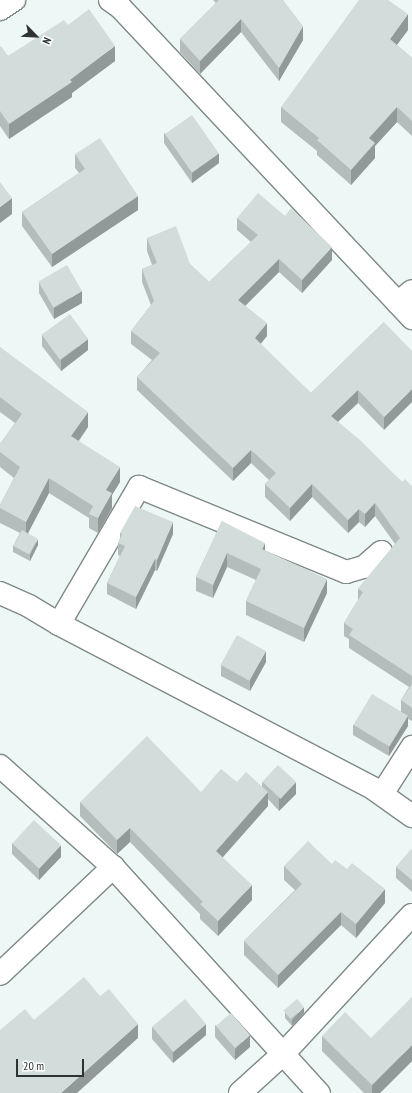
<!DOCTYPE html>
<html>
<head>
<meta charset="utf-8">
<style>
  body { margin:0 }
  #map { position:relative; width:412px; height:1093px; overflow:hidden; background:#edf8f6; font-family:"PT Sans Narrow",sans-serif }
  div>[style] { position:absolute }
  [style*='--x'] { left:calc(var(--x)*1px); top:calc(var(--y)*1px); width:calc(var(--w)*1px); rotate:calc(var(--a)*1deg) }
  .roads { filter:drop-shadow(1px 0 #7f8988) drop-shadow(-1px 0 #7f8988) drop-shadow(0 1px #7f8988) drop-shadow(0 -1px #7f8988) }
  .minor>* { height:22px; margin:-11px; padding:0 11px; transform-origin:11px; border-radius:11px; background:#fff }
  .wall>* { inset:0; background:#b4bdbc }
  .shaded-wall>* { inset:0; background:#929a99 }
  .building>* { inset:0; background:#d1dcdb; transform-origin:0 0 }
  span { translate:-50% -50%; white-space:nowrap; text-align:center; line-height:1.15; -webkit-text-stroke:3.5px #fff; paint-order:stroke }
  .north { position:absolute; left:16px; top:16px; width:40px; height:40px; -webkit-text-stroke:3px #fff; paint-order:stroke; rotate:114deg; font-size:11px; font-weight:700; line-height:16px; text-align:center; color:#2e3232 }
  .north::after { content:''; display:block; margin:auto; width:14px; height:18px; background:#2e3232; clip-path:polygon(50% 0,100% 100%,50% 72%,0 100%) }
  .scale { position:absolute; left:16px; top:1059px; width:68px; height:18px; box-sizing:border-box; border:2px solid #2e3232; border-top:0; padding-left:5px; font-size:12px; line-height:14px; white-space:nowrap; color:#2e3232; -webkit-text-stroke:3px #fff; paint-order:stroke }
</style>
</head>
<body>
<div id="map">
  <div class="roads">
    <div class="minor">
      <div style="--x:110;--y:0;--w:12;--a:35"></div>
      <div style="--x:120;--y:7;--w:427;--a:46.8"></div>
      <div style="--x:0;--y:9;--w:17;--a:-33"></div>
      <div style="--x:398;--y:303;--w:18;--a:-41"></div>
      <div style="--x:0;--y:593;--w:32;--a:24"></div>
      <div style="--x:29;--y:606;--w:35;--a:31"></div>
      <div style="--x:59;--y:624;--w:356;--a:27.6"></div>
      <div style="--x:374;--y:789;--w:47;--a:35.4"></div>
      <div style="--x:59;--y:624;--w:159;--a:-59.7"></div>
      <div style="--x:139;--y:487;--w:224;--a:22.3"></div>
      <div style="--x:346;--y:572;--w:19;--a:-16"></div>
      <div style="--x:364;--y:567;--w:23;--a:-41"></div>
      <div style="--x:0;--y:766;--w:152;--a:41.8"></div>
      <div style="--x:113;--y:867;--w:306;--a:47.7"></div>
      <div style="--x:382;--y:794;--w:56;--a:-57.4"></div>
      <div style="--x:0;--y:974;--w:156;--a:-43.4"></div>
      <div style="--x:240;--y:1093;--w:59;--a:-42.3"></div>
      <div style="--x:284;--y:1053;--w:188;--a:-47.2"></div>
    </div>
  </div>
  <div class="wall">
    <div style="clip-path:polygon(213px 0,283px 0,303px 40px,279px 81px,241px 32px,200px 74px,180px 52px,180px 39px,216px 3px)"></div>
    <div style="clip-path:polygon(68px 25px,115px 61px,72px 93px,72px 97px,9px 139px,0 126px,0 47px,8px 56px)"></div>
    <div style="clip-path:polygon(408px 30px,397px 45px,412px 58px,412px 136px,397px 122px,375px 146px,375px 158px,351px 185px,317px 155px,317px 151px,281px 122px,281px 107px)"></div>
    <div style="clip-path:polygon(164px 133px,219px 163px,192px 183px,164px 143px)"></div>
    <div style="clip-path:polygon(75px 154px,138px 210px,52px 267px,22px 226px,22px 212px,79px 173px,75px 168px)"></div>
    <div style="clip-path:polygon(237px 218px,332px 260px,302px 293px,279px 272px,245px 306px,267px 336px,260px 344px,311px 393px,384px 322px,384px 430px,358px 403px,338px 422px,402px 482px,412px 486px,412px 721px,408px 719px,408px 726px,389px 756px,353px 735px,353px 725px,401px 711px,401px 700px,409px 687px,349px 648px,349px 639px,344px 636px,344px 623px,358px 600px,358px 589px,395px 544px,375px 516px,365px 527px,359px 522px,348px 533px,312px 497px,290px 521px,265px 497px,265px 484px,269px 480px,251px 463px,233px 481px,137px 390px,137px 377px,152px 360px,131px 344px,131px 331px,151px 305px,142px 282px,142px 269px,152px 265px,147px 251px,147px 238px,190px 264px,209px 282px,251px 242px,237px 230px)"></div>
    <div style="clip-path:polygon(39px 282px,82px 303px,54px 319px,39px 293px)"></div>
    <div style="clip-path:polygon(42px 335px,88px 350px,61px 371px,42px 346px)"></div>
    <div style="clip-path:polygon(0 347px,88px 427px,79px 441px,120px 482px,112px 495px,112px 508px,98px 533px,89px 528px,89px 518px,49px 493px,28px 533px,38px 545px,30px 561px,13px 552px,13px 546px,20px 533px,0 523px,0 505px,14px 478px,0 467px,0 444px,15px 423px,0 412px)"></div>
    <div style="clip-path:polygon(222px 521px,327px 593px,304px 642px,246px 615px,246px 601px,256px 580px,227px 567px,213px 598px,196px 591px,196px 577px)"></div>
    <div style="clip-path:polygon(120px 533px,173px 534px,157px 571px,155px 570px,136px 609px,107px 594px,107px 583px,120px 556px,118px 555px,118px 543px,120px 539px)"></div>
    <div style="clip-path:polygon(266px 662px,250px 691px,221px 676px,221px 665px)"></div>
    <div style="clip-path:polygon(237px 782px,262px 787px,262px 782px,296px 794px,279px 811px,268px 799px,268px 806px,222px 857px,252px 900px,218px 936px,200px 919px,200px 914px,130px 842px,117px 854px,80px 816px,80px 802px,201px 792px)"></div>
    <div style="clip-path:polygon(12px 843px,61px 857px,39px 880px,12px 854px)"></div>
    <div style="clip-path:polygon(412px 850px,412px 892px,396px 878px,396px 867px)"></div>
    <div style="clip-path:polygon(332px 864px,385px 903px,356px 938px,341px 925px,278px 988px,244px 955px,244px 941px,295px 890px,284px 880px,284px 866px)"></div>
    <div style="clip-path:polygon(285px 1012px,304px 1013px,292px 1026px,285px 1018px)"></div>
    <div style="clip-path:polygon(215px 1025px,250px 1047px,235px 1060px,215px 1037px)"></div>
    <div style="clip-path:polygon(152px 1027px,206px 1035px,173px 1063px,152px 1039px)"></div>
    <div style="clip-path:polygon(322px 1036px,371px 1038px,412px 1061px,380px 1093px,364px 1093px,322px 1051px)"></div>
  </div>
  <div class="shaded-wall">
    <div style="clip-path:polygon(408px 14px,408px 30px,390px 54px,390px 39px)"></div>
    <div style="clip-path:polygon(241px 19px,241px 32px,200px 74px,200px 61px)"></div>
    <div style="clip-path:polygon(303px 26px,303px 40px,279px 81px,279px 68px)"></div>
    <div style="clip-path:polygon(115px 46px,115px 61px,72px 93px,72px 97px,9px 139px,9px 124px)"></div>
    <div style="clip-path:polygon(397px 107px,397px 122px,375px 146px,375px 158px,351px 185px,351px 170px,369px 138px)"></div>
    <div style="clip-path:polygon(219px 153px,219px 163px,192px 183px,192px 173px)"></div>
    <div style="clip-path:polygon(138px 196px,138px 210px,52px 267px,52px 254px)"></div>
    <div style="clip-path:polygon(12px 198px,12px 214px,0 223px,0 207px)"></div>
    <div style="clip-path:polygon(332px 247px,332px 260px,302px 293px,302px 280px)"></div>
    <div style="clip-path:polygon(279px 259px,279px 272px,238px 313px,238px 300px)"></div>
    <div style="clip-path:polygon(82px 291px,82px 303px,54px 319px,54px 308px)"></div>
    <div style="clip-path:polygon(267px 323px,267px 336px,255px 351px,255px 338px)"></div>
    <div style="clip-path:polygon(88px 339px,88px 350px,61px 371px,61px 360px)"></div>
    <div style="clip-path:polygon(412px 389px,412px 402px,384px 430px,384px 417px)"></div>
    <div style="clip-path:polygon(358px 390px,358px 403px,331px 428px,331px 416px)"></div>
    <div style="clip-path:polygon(88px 412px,88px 427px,71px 451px,71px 436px)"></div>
    <div style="clip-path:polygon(251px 450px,251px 463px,233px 481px,233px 468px)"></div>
    <div style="clip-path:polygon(120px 467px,120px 482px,112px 495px,112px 508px,98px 533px,98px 518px,106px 490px)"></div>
    <div style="clip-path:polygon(49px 478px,49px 493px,26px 537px,26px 522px)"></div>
    <div style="clip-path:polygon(312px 484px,312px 497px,290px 521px,290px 508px)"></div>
    <div style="clip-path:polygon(375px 503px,375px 516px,365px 527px,365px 514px)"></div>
    <div style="clip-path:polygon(359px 509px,359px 522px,348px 533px,348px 520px)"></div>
    <div style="clip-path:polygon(173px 522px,173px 534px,157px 571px,157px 560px)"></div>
    <div style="clip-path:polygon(38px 539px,38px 545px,30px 561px,30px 555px)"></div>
    <div style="clip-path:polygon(265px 543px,265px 557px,262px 549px)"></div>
    <div style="clip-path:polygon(227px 553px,227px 567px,213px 598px,213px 585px)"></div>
    <div style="clip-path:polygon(155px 559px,155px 570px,136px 609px,136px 597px)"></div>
    <div style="clip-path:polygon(327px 579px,327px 593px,304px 642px,304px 628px)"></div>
    <div style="clip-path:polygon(266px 651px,266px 662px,250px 691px,250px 680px)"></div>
    <div style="clip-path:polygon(408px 716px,408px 726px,389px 756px,389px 746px)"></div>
    <div style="clip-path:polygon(296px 782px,296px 794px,279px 811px,279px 799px)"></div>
    <div style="clip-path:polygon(268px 792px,268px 806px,216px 865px,216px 851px)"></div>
    <div style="clip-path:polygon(130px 828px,130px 842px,117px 854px,117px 840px)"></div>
    <div style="clip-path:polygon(61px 845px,61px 857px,39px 880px,39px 868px)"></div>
    <div style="clip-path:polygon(252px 885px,252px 900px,218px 936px,218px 921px)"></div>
    <div style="clip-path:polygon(385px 889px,385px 903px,356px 938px,356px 924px)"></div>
    <div style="clip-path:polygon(341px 912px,341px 925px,278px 988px,278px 975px)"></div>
    <div style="clip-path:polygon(304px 1007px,304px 1013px,292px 1026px,292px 1020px)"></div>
    <div style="clip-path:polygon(138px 1024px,138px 1038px,77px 1093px,61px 1093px)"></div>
    <div style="clip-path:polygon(206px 1024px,206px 1035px,173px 1063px,173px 1052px)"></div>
    <div style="clip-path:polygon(250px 1035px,250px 1047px,235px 1060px,235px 1049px)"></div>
    <div style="clip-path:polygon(412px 1045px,412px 1061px,380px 1093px,372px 1093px,372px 1085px)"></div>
  </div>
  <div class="building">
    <div style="clip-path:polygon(219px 0,283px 0,303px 26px,279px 68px,241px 19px,200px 61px,180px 39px)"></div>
    <div style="clip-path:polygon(359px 0,388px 0,408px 14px,390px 39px,412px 58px,412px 121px,397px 107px,369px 138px,375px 143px,351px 170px,317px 140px,319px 138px,281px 107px)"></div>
    <div style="clip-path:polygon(89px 9px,115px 46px,70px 80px,72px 82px,9px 124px,0 111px,0 47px,1px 46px,8px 56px,64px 20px,68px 25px)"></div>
    <div style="left:192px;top:115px;width:47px;height:33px;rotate:55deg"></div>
    <div style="clip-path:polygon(100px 138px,138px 196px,52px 254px,22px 212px,85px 169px,75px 154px)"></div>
    <div style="clip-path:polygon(0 182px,12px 198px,0 207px)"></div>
    <div style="clip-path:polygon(258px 193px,285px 216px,291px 208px,332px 247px,302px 280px,279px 259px,238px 300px,267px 323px,255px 338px,311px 393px,384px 322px,412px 351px,412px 389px,384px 417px,358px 390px,331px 416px,360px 440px,402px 482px,405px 479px,412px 486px,412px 676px,349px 635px,353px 629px,344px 623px,363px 592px,358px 589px,400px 538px,375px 503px,365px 514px,359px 509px,348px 520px,312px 484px,290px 508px,265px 484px,276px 473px,251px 450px,233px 468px,137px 377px,160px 353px,131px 331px,154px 301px,142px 269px,157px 263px,147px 238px,176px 226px,190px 264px,209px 282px,258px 235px,237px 218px)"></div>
    <div style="left:67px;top:265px;width:30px;height:33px;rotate:60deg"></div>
    <div style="left:70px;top:314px;width:31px;height:35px;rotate:54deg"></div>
    <div style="clip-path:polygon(0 347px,88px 412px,71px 436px,120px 467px,106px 490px,112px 493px,98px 518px,89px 514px,93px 506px,49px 478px,26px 522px,0 508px,0 505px,20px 467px,0 452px,0 444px,22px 414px,0 397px)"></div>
    <div style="clip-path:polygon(135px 506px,173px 522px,157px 560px,155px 559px,136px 597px,107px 583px,125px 546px,118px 543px,122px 534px,120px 533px)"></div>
    <div style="clip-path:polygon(222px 521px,265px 543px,262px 549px,327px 579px,304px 628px,246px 601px,261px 569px,227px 553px,213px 585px,196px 577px)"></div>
    <div style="left:22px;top:530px;width:18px;height:18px;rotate:29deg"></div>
    <div style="left:237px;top:635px;width:33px;height:34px;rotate:29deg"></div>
    <div style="clip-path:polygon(412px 684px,412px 708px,401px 700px)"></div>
    <div style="left:372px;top:694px;width:42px;height:36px;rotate:31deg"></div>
    <div style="clip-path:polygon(147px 736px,201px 792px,221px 769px,237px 782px,246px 772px,268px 792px,216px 851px,252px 885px,218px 921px,200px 904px,203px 902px,130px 828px,117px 840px,80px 802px)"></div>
    <div style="left:278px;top:765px;width:25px;height:23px;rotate:43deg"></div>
    <div style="left:34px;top:820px;width:37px;height:32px;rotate:43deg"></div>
    <div style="clip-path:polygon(308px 841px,332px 864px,335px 860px,347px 869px,352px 863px,385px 889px,356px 924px,341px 912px,278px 975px,244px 941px,302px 884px,284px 866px)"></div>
    <div style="clip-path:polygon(411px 849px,412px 850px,412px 880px,396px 867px)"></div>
    <div style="clip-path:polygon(84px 977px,100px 996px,109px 989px,138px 1024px,61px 1093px,0 1093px,0 1030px,25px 1009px,34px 1020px)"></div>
    <div style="clip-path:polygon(412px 997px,412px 1045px,372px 1085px,322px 1036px,345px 1012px,371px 1038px)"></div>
    <div style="left:185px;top:999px;width:33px;height:43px;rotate:50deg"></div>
    <div style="left:297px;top:999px;width:11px;height:18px;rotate:49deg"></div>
    <div style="left:231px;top:1013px;width:29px;height:20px;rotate:49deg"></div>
  </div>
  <div class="north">N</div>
  <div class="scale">20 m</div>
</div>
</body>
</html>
